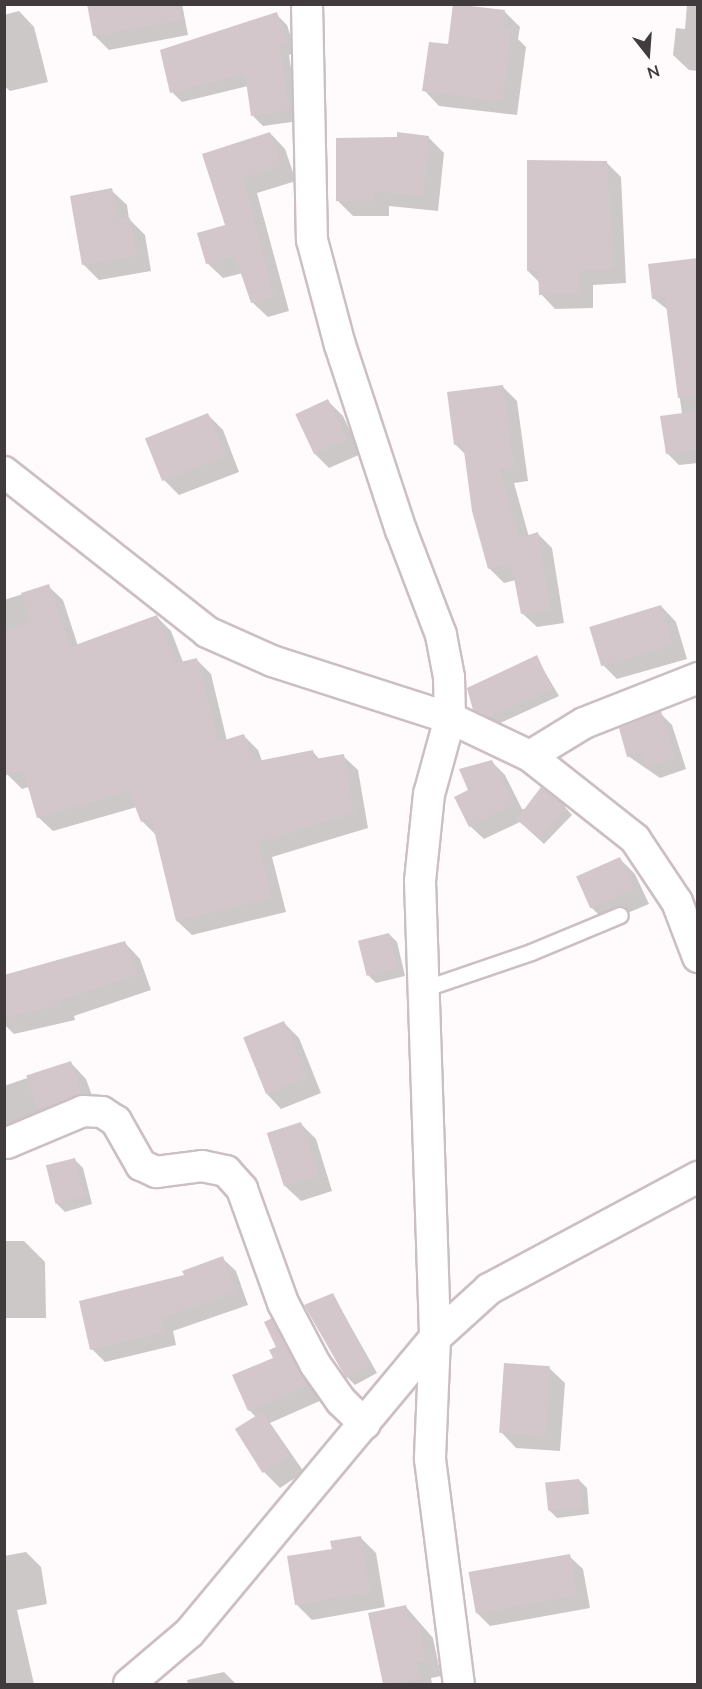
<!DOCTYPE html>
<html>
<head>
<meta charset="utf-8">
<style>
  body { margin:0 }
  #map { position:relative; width:702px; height:1689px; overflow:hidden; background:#fffafb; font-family:"Nunito Sans",sans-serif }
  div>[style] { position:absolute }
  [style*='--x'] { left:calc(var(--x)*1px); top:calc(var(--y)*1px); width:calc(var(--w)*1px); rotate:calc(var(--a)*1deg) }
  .shadow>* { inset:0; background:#0003 }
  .building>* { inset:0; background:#d4c7cb; transform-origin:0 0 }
  .roads { filter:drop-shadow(2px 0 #ccbfc3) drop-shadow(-2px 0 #ccbfc3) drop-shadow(0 2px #ccbfc3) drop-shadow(0 -2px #ccbfc3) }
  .service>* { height:15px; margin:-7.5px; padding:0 7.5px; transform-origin:7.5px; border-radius:7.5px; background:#fff }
  .minor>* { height:30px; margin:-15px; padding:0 15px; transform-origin:15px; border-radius:15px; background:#fff }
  span { translate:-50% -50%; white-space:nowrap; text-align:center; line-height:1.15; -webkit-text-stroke:6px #fffafb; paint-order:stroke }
  .frame { position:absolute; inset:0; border:6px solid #413b3d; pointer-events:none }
  .north { position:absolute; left:618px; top:24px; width:60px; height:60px; -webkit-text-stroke:4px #fffafb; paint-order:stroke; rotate:163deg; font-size:16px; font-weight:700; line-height:24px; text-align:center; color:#413b3d }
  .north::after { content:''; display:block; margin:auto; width:21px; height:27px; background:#413b3d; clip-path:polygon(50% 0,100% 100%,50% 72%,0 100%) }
</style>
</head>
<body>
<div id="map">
  <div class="shadow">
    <div style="clip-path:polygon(89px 4px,182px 4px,188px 35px,109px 50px,94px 35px)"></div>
    <div style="clip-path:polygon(687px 4px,698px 4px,698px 71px,689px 70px,673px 55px,676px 28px,685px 29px)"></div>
    <div style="clip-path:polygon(19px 11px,34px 27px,48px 82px,10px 91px,4px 86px,4px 15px)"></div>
    <div style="clip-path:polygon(505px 12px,520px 27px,518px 39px,526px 47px,517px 115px,439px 106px,424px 90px,449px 46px)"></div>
    <div style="clip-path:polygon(276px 14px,287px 25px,296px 53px,289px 55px,299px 121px,263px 126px,253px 116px,248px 86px,182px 102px,172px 92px)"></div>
    <div style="clip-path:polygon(270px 133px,285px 149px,296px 181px,257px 193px,289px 311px,268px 317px,252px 302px,243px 273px,223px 278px,207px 263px,227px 226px,204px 155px)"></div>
    <div style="clip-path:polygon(428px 137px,444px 153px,438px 211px,389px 206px,389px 216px,353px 216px,337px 200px,398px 138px)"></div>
    <div style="clip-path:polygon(606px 162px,621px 177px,626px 283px,593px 285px,593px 308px,555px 309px,541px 294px,540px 283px,528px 271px)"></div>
    <div style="clip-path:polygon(111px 190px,127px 205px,129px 219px,145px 235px,151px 271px,99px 280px,84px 265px,72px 197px)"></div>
    <div style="clip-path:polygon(698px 259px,698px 463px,679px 465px,667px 453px,682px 414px,668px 310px,653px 298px)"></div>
    <div style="clip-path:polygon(503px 387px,517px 401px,528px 481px,514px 483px,529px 537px,538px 534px,552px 548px,564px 623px,537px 627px,522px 613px,516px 580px,504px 583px,489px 568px,466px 455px,455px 444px)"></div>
    <div style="clip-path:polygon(328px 401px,343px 416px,361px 454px,329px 468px,314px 453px)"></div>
    <div style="clip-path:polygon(208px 415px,223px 430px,239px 472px,179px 495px,163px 479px)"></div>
    <div style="clip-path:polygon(48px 586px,63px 600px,78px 646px,157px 617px,171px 631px,183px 662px,196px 659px,211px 674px,227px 741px,243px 735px,258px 750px,262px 761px,313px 752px,320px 760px,343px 756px,358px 770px,368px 828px,272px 857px,286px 912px,192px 935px,177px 921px,157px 836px,142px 821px,137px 807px,53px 831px,38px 817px,29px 787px,22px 789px,8px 775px,4px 600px)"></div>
    <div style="clip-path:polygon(661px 606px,676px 622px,687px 659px,617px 679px,602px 664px)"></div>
    <div style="clip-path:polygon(536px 657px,559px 696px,498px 724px,474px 709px,468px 689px)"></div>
    <div style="clip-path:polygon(660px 713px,672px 725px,686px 769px,660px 778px,628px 756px)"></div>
    <div style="clip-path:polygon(491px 761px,505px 775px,522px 809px,565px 807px,572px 815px,544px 844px,520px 822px,484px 839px,470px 826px,470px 791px)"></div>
    <div style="clip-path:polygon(620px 859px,635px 874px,649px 904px,606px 922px,591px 907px)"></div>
    <div style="clip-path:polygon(389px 934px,397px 942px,405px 976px,376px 983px,368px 975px)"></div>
    <div style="clip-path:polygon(125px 943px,140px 959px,151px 990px,74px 1016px,75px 1020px,14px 1034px,4px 1024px,4px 976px)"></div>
    <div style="clip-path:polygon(284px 1023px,299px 1038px,321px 1093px,281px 1109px,266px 1093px)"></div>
    <div style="clip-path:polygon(71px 1063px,86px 1079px,97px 1109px,4px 1143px,4px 1086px)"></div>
    <div style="clip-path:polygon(300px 1123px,316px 1139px,332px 1191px,301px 1201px,285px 1186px,269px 1134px)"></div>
    <div style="clip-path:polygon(75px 1160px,83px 1168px,92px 1204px,65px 1212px,57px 1204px)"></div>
    <div style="clip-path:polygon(4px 1241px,24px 1241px,45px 1262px,46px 1318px,4px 1318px)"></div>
    <div style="clip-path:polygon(222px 1258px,236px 1271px,248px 1305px,173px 1331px,176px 1345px,105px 1362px,92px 1349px,185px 1276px)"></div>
    <div style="clip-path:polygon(333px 1295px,377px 1373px,355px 1385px,347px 1377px)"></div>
    <div style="clip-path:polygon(271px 1320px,286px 1335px,322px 1400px,270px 1423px,304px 1472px,280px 1488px,264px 1472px,256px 1417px,249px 1410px,278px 1348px)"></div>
    <div style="clip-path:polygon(549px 1368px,565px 1383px,560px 1451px,516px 1448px,501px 1432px)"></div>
    <div style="clip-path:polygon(579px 1480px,587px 1488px,589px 1514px,557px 1518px,549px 1510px)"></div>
    <div style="clip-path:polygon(360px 1537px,376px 1553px,385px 1607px,312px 1620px,296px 1604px)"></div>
    <div style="clip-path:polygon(26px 1552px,41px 1567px,47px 1604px,17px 1610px,34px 1684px,4px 1684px,4px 1556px)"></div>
    <div style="clip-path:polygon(569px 1556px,583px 1569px,590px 1608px,490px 1626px,477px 1613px)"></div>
    <div style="clip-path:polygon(406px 1607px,433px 1638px,441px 1676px,431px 1678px,432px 1684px,385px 1684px,370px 1615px)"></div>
    <div style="clip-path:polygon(224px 1672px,236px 1684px,188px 1684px,187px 1680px)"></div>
  </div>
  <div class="building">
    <div style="clip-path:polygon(87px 4px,180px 4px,181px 20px,93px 36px)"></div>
    <div style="clip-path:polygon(453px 4px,505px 10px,503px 29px,511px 30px,502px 101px,422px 91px,429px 42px,448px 44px)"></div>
    <div style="clip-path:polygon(277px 12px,287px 42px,279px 44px,290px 110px,251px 116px,245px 74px,170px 93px,160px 50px)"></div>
    <div style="clip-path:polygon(270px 132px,281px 165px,243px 178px,274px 296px,251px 303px,235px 256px,206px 264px,197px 233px,225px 225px,202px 154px)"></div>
    <div style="clip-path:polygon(397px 132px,429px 136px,423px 196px,374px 191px,374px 201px,336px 201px,336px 138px,397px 137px)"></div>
    <div style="clip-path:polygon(527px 160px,607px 161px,613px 269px,579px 271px,579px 294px,539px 295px,538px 269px,527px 271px)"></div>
    <div style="clip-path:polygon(112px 188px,118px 219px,130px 218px,137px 256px,82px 265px,70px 196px)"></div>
    <div style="clip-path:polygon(698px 258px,698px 396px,678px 398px,665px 297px,652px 299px,648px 264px)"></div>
    <div style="clip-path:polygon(503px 385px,514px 467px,500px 469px,519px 538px,538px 532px,550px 609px,521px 614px,511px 563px,488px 569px,472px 511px,463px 443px,454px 445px,447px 392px)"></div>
    <div style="left:328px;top:399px;width:44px;height:36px;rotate:65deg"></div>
    <div style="clip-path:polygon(698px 411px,698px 449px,666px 454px,660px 416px)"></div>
    <div style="left:208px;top:413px;width:46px;height:68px;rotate:68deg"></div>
    <div style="clip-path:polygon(49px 584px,70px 647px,157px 615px,176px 663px,197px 658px,218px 742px,244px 734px,253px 762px,313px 750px,315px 759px,344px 754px,354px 813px,258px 842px,272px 898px,176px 921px,151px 818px,141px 822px,129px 791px,37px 818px,23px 770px,4px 776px,4px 631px,31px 622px,21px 593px)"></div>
    <div style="left:661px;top:605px;width:41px;height:75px;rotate:73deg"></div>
    <div style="clip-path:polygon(537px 655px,552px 688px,489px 717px,473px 710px,467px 688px)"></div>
    <div style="clip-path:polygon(661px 711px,675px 758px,646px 767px,642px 753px,627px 757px,619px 728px)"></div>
    <div style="clip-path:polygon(492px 760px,514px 804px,469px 827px,454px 797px,468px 790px,459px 769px)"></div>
    <div style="left:541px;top:787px;width:31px;height:41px;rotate:37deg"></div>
    <div style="left:620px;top:857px;width:35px;height:48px;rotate:66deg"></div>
    <div style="left:389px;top:933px;width:36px;height:32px;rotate:76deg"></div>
    <div style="clip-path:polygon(125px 941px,137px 975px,59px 1001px,60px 1005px,4px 1018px,4px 975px)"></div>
    <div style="left:284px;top:1021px;width:61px;height:44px;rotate:68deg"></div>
    <div style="left:71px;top:1061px;width:35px;height:47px;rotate:72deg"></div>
    <div style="left:301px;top:1122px;width:56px;height:36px;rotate:72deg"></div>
    <div style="left:75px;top:1158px;width:40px;height:30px;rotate:76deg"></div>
    <div style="clip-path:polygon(223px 1256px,235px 1292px,160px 1318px,164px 1332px,90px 1350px,79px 1301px,184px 1275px,182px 1271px)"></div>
    <div style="clip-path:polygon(333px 1293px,370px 1365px,346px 1378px,304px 1305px)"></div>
    <div style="clip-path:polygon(272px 1318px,309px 1385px,248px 1411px,232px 1375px,273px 1358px,269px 1350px,276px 1347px,264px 1322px)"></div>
    <div style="left:504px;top:1363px;width:46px;height:70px;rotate:4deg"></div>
    <div style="left:262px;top:1412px;width:52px;height:32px;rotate:58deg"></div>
    <div style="left:579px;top:1479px;width:28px;height:34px;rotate:84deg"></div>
    <div style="clip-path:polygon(361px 1536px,370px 1592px,295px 1605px,287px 1556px,332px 1549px,330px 1541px)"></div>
    <div style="left:570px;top:1554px;width:42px;height:103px;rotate:80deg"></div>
    <div style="clip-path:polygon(406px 1605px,410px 1623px,418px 1621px,426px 1660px,416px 1663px,420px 1679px,383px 1684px,368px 1613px)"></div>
  </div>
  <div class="roads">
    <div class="service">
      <div style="--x:423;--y:989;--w:114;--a:-18.9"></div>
      <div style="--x:531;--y:952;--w:96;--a:-22.6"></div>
    </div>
    <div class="minor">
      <div style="--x:307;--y:4;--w:236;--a:88.8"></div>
      <div style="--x:312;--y:240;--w:109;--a:75.1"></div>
      <div style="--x:340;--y:345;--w:195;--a:71.8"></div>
      <div style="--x:401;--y:530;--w:112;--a:69.1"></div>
      <div style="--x:441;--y:635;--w:43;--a:79.2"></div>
      <div style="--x:449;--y:677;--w:41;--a:88.6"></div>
      <div style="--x:450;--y:718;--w:79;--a:105.4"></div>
      <div style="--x:429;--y:794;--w:87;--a:95.9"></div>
      <div style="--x:420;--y:881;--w:457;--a:88.1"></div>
      <div style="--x:435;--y:1338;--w:121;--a:92.4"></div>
      <div style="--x:430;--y:1459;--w:227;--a:82.7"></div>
      <div style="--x:4;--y:472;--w:258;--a:38.2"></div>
      <div style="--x:207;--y:632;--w:71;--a:24"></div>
      <div style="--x:272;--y:661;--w:187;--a:17.8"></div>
      <div style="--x:450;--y:718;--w:89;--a:25.4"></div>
      <div style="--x:530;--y:756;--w:134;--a:38.3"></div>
      <div style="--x:635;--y:839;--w:76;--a:56.3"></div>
      <div style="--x:677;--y:902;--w:59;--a:69.1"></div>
      <div style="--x:530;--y:756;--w:63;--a:-31.4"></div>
      <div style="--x:584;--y:723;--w:123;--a:-21.5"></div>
      <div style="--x:7;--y:1143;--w:82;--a:-22.8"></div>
      <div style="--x:83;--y:1111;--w:19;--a:3"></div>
      <div style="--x:102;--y:1112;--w:17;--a:33"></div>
      <div style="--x:116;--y:1121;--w:51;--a:60.4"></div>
      <div style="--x:141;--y:1165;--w:17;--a:25"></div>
      <div style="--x:156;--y:1172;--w:46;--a:-7.4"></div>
      <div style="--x:202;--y:1166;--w:25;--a:12"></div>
      <div style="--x:226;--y:1171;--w:24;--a:48"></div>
      <div style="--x:242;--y:1189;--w:121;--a:70.2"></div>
      <div style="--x:283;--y:1303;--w:69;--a:62.3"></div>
      <div style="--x:315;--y:1364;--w:45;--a:54.9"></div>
      <div style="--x:341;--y:1401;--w:33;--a:44"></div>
      <div style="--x:129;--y:1684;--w:79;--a:-40.4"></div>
      <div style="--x:189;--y:1633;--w:384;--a:-50.2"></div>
      <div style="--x:435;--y:1338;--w:73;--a:-42.2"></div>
      <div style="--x:489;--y:1289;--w:237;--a:-28.2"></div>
    </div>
  </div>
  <div class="frame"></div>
  <div class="north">N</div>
</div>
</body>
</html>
